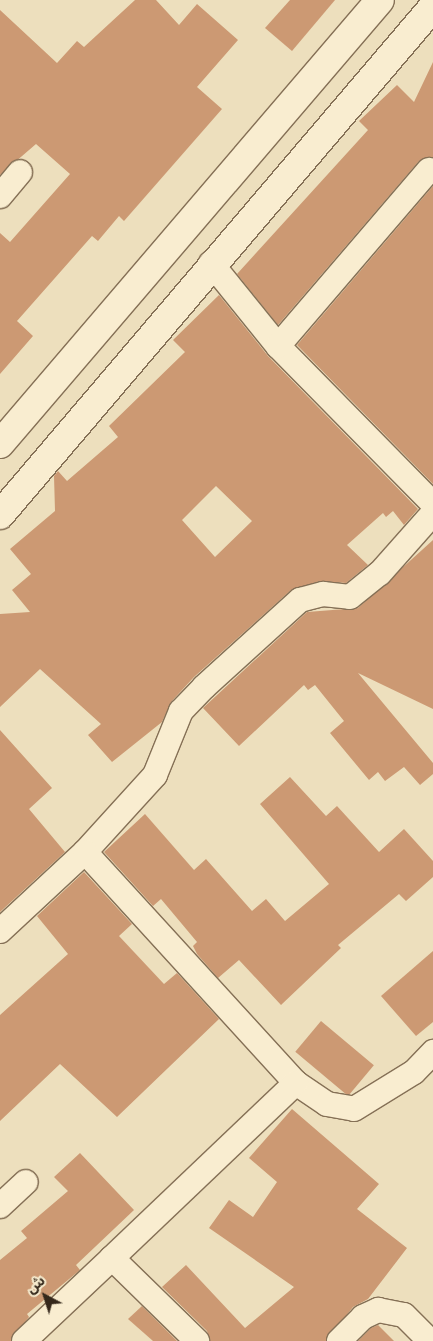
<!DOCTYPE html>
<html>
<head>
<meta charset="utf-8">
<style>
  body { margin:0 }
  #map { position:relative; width:433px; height:1341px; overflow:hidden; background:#eddfbd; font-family:"Crimson Pro","Noto Sans Arabic",serif }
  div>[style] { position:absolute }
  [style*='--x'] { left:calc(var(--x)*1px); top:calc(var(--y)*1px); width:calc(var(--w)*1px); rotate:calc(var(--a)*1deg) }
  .building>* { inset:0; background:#cc9973; transform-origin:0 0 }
  .roads { filter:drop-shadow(1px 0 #857056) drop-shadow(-1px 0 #857056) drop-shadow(0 1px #857056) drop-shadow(0 -1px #857056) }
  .street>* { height:24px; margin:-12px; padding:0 12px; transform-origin:12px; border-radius:12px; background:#f9edd0 }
  .secondary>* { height:28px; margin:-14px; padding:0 14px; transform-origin:14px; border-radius:14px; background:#f9edd0 }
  span { translate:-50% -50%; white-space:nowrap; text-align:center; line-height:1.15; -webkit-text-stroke:5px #f5eacd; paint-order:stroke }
  .north { position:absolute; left:20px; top:1271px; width:50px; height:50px; -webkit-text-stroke:4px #f5eacd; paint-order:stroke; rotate:320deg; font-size:14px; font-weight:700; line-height:20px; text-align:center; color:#35281b }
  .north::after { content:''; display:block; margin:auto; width:18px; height:22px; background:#35281b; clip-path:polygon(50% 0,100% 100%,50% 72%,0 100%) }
</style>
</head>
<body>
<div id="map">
  <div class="building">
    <div style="clip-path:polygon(135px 0,156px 0,179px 25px,197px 4px,238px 40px,197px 87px,222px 109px,124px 221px,119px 216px,98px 241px,92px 236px,17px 321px,33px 336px,0 374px,0 233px,10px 242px,70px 174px,36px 144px,0 175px,0 10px,57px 63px,77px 41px,84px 47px)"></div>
    <div style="clip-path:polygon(290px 0,335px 0,292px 51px,265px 28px)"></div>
    <div style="clip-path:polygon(433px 62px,433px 157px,419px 161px,278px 325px,237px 274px,368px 130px,359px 121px,397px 85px,414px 102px)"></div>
    <div style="clip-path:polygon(433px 186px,433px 484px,297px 345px)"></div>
    <div style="clip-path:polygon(evenodd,219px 295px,268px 356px,418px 509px,404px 525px,393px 511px,386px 517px,383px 513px,347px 545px,368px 565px,346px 583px,320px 581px,291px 590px,194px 677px,171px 702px,162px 722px,112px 762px,88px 735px,101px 724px,40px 669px,0 707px,0 614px,30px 612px,12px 590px,31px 574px,10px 549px,55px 511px,54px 476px,58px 471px,67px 481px,118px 437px,109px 426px,185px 352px,173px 340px,219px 295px,216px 486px,252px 521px,215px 557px,182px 520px,216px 486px)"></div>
    <div style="clip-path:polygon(433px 540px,433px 709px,358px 673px,433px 763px,433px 774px,420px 785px,404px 767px,385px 781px,378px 772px,369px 780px,330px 733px,344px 721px,315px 685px,308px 690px,304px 685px,239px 746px,203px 708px,307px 612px,358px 608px)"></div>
    <div style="clip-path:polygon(0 730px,52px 788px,29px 809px,65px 852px,0 912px)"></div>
    <div style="clip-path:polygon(290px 777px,326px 816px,337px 806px,379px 852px,404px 829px,433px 861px,433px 877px,406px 901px,399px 894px,338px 945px,341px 948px,281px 1005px,239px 960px,218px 978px,197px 954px,193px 946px,197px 942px,161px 899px,153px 906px,104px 852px,145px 814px,194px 870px,206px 859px,252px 911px,266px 899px,285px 921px,329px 884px,260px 804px)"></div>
    <div style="clip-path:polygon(84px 872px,132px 924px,119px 936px,164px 984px,177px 973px,219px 1019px,117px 1117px,60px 1064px,0 1121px,0 1015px,68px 954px,37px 916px)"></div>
    <div style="clip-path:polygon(433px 951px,433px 1022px,416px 1036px,381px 996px)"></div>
    <div style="left:321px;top:1021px;width:69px;height:40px;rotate:40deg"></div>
    <div style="clip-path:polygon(292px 1109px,379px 1184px,357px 1209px,407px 1248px,368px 1299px,353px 1307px,326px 1341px,210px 1341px,207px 1331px,162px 1287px,186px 1265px,245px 1328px,294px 1287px,209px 1228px,229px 1200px,253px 1217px,277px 1182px,249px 1158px)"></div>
    <div style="clip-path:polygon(80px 1153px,134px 1210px,76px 1265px,80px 1270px,27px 1314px,29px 1317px,11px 1341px,0 1341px,0 1260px,27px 1238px,21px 1231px,68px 1191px,54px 1177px)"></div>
    <div style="clip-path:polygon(142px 1306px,177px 1341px,153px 1341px,128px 1319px)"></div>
    <div style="clip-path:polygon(378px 1325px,394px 1341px,358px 1341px,371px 1328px)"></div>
  </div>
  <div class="roads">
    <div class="street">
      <div style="--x:0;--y:196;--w:31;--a:-50"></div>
      <div style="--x:211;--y:263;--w:107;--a:51.1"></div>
      <div style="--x:278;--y:346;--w:221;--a:45.5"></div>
      <div style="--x:278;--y:346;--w:232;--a:-49.4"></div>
      <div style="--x:85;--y:852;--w:104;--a:-47.7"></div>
      <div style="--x:155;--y:775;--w:69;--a:-67.9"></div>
      <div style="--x:181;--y:711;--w:33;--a:-46"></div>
      <div style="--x:204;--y:687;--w:130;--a:-42.2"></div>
      <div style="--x:300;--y:600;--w:24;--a:-15"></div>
      <div style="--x:323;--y:594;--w:27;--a:6"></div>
      <div style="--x:350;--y:597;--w:38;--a:-39"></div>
      <div style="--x:380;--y:573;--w:80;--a:-48.5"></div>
      <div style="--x:0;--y:931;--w:116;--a:-42.9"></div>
      <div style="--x:85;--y:852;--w:313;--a:47.6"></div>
      <div style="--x:296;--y:1083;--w:37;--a:34"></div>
      <div style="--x:327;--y:1104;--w:27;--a:10"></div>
      <div style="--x:354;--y:1109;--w:70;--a:-31.7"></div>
      <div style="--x:414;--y:1072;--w:28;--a:-46"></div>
      <div style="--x:0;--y:1206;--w:35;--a:-43"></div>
      <div style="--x:112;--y:1258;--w:254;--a:-43.6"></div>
      <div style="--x:24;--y:1341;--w:121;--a:-43.3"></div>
      <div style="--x:112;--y:1258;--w:119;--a:44.3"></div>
      <div style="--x:339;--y:1341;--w:34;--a:-45"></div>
      <div style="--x:363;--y:1317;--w:17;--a:-25"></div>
      <div style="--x:378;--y:1310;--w:26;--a:11"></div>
      <div style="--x:404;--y:1315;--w:37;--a:45"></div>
    </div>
    <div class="secondary">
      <div style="--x:0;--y:444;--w:584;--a:-49.44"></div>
      <div style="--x:0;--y:515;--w:667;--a:-49.56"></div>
    </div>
  </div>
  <div class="north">ش</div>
</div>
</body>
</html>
